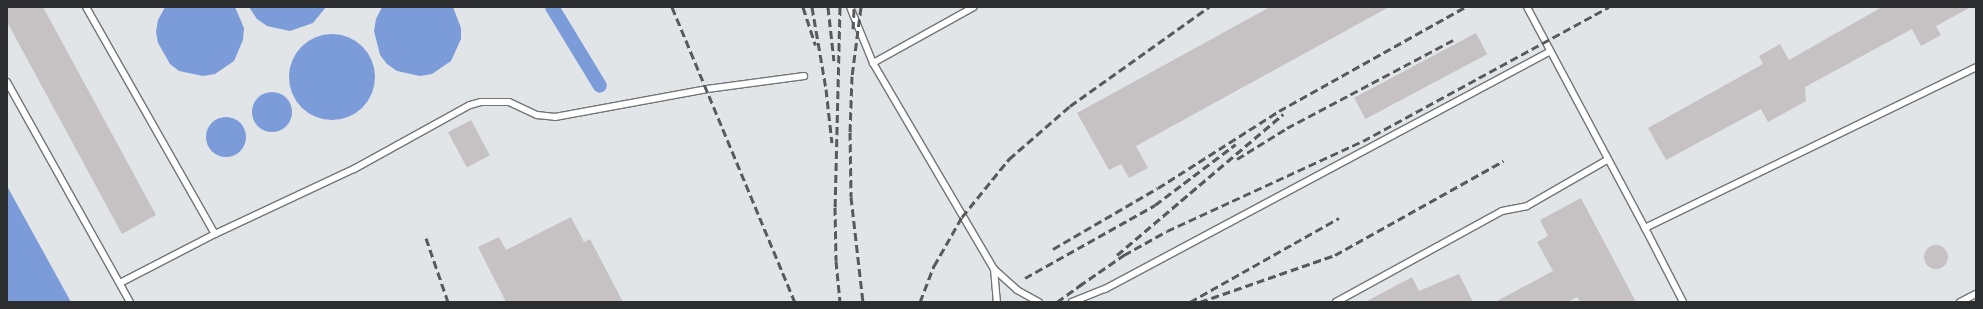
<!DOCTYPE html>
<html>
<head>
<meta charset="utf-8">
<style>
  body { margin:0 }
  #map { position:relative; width:1983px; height:309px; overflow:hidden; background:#e1e5e8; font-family:"DejaVu Sans",sans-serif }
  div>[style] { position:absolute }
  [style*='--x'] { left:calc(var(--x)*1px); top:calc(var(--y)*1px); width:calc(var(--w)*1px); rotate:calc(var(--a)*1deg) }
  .water>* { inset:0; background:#7c9bd9 }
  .round { border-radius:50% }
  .canal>* { height:14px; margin:-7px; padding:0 7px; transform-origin:7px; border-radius:7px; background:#7c9bd9 }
  .building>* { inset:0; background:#c6c2c4; transform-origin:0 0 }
  .roads { filter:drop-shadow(1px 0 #727577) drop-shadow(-1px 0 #727577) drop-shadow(0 1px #727577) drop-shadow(0 -1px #727577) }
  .service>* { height:6px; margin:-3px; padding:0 3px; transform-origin:3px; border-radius:3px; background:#fff }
  .rail>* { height:3px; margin-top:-1.5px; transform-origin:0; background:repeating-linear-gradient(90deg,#57595b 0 8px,transparent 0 12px) }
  span { translate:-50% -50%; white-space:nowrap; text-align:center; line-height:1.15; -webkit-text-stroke:4px #eff2f5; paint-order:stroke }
  .frame { position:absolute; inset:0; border:8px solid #2c2d2e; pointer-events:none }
</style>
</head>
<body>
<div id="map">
  <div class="water">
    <div style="clip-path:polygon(165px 7px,235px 7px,244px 28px,243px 40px,234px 61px,215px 74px,203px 76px,179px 71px,170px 64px,158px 43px,156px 32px,158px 20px)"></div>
    <div style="clip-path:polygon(249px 7px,326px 7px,313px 23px,290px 31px,267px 26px,257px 19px)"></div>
    <div style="clip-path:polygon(382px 7px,453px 7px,461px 28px,461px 39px,451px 61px,432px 74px,420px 76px,397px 71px,387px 64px,380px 55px,374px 31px,376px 19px)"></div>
    <div class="round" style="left:289px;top:34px;width:86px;height:86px"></div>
    <div class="round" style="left:252px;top:92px;width:40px;height:40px"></div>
    <div class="round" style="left:206px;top:117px;width:40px;height:40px"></div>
    <div style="clip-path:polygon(7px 186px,71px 302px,7px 302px)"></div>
  </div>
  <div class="canal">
    <div style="--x:552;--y:7;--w:92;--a:58.7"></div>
  </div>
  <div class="building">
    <div style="clip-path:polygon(7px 7px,43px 7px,156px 215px,122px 234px,7px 22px)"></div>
    <div style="clip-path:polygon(1270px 7px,1389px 7px,1136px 146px,1148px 168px,1129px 178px,1121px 164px,1109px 170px,1077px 113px)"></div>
    <div style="clip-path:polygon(1882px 7px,1971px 7px,1936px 26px,1941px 35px,1921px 46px,1912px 29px,1805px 87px,1806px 101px,1768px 122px,1761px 109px,1666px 160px,1648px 128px,1763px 64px,1759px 56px,1780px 44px,1789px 60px)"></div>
    <div style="left:1476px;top:33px;width:24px;height:138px;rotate:62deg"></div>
    <div style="left:471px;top:120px;width:40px;height:26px;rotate:62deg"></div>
    <div style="clip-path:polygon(1581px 198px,1636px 302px,1580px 302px,1577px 297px,1568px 302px,1495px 302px,1553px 271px,1537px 242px,1548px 236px,1540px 220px)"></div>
    <div style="clip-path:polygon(571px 217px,584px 242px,590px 239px,623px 302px,506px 302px,478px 247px,499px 237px,506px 250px)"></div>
    <div class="round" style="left:1924px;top:245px;width:24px;height:24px"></div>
    <div style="clip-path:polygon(1459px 274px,1473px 302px,1365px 302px,1412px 277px,1419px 291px)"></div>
  </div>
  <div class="roads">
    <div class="service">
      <div style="--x:86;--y:7;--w:261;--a:60.4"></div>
      <div style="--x:850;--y:7;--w:61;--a:67.7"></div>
      <div style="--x:873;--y:63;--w:239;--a:59.6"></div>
      <div style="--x:994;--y:269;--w:33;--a:85"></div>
      <div style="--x:1527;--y:7;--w:251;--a:61.9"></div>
      <div style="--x:1645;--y:228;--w:368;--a:-25.9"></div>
      <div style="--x:873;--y:63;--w:115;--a:-29"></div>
      <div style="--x:7;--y:82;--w:252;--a:60.8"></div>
      <div style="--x:1645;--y:228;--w:83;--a:62.8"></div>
      <div style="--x:995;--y:270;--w:30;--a:42"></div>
      <div style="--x:1017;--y:290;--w:25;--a:29"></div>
      <div style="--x:120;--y:283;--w:107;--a:-27.3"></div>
      <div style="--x:215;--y:234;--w:153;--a:-25.1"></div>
      <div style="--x:354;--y:169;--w:132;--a:-28.9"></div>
      <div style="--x:470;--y:105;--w:11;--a:-15"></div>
      <div style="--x:481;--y:102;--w:28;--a:0"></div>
      <div style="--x:509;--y:102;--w:31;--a:25"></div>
      <div style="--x:537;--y:115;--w:18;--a:6"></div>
      <div style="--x:555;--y:117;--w:155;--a:-10.4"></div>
      <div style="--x:707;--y:89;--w:98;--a:-7.6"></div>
      <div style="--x:1072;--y:302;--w:35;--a:-22"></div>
      <div style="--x:1105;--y:289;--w:503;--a:-28.09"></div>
      <div style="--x:1336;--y:302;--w:189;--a:-28.7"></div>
      <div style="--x:1502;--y:211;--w:25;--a:-11"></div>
      <div style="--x:1527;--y:206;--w:92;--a:-29.9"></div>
      <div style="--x:1960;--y:302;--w:18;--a:-27"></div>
    </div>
  </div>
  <div class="rail">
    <div style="--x:672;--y:7;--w:320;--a:67.4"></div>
    <div style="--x:803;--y:7;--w:40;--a:72"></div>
    <div style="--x:812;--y:7;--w:83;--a:80.3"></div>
    <div style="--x:826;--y:89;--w:54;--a:83.7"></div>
    <div style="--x:828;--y:7;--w:54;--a:83.7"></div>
    <div style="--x:840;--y:7;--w:200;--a:91.4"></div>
    <div style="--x:835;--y:207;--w:54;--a:88.9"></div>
    <div style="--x:836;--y:261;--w:41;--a:84.4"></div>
    <div style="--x:861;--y:7;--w:70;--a:97.4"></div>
    <div style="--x:852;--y:76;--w:56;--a:92"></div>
    <div style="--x:850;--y:132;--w:65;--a:89.1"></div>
    <div style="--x:851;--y:197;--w:106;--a:83.5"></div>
    <div style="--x:853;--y:29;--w:22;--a:-87"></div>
    <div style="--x:1237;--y:159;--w:59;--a:-31.8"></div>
    <div style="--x:1287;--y:128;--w:188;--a:-27.9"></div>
    <div style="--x:426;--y:238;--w:68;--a:71"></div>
    <div style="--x:1053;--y:249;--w:121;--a:-30.2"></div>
    <div style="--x:1158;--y:188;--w:143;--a:-32.5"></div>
    <div style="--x:1279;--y:111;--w:213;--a:-29.2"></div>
    <div style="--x:1117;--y:255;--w:218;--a:-40.3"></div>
    <div style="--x:1025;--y:278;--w:149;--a:-29.3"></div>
    <div style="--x:1155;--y:205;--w:101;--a:-37"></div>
    <div style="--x:1079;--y:286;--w:55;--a:-34.6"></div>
    <div style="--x:1124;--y:255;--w:49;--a:-29.2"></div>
    <div style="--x:1167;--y:231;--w:216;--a:-24.7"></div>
    <div style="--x:1363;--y:141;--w:280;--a:-28.6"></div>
    <div style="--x:920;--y:302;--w:39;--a:-69"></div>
    <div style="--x:934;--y:266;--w:56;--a:-60.3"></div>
    <div style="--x:962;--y:217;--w:75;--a:-51"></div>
    <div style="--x:1009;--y:159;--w:81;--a:-41"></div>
    <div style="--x:1070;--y:106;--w:171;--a:-35.5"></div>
    <div style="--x:1057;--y:302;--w:32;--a:-36"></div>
    <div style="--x:1190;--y:302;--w:171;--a:-29.4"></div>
    <div style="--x:1200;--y:302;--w:143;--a:-19.2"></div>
    <div style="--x:1335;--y:255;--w:193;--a:-29.2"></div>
  </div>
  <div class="frame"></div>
</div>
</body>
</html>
